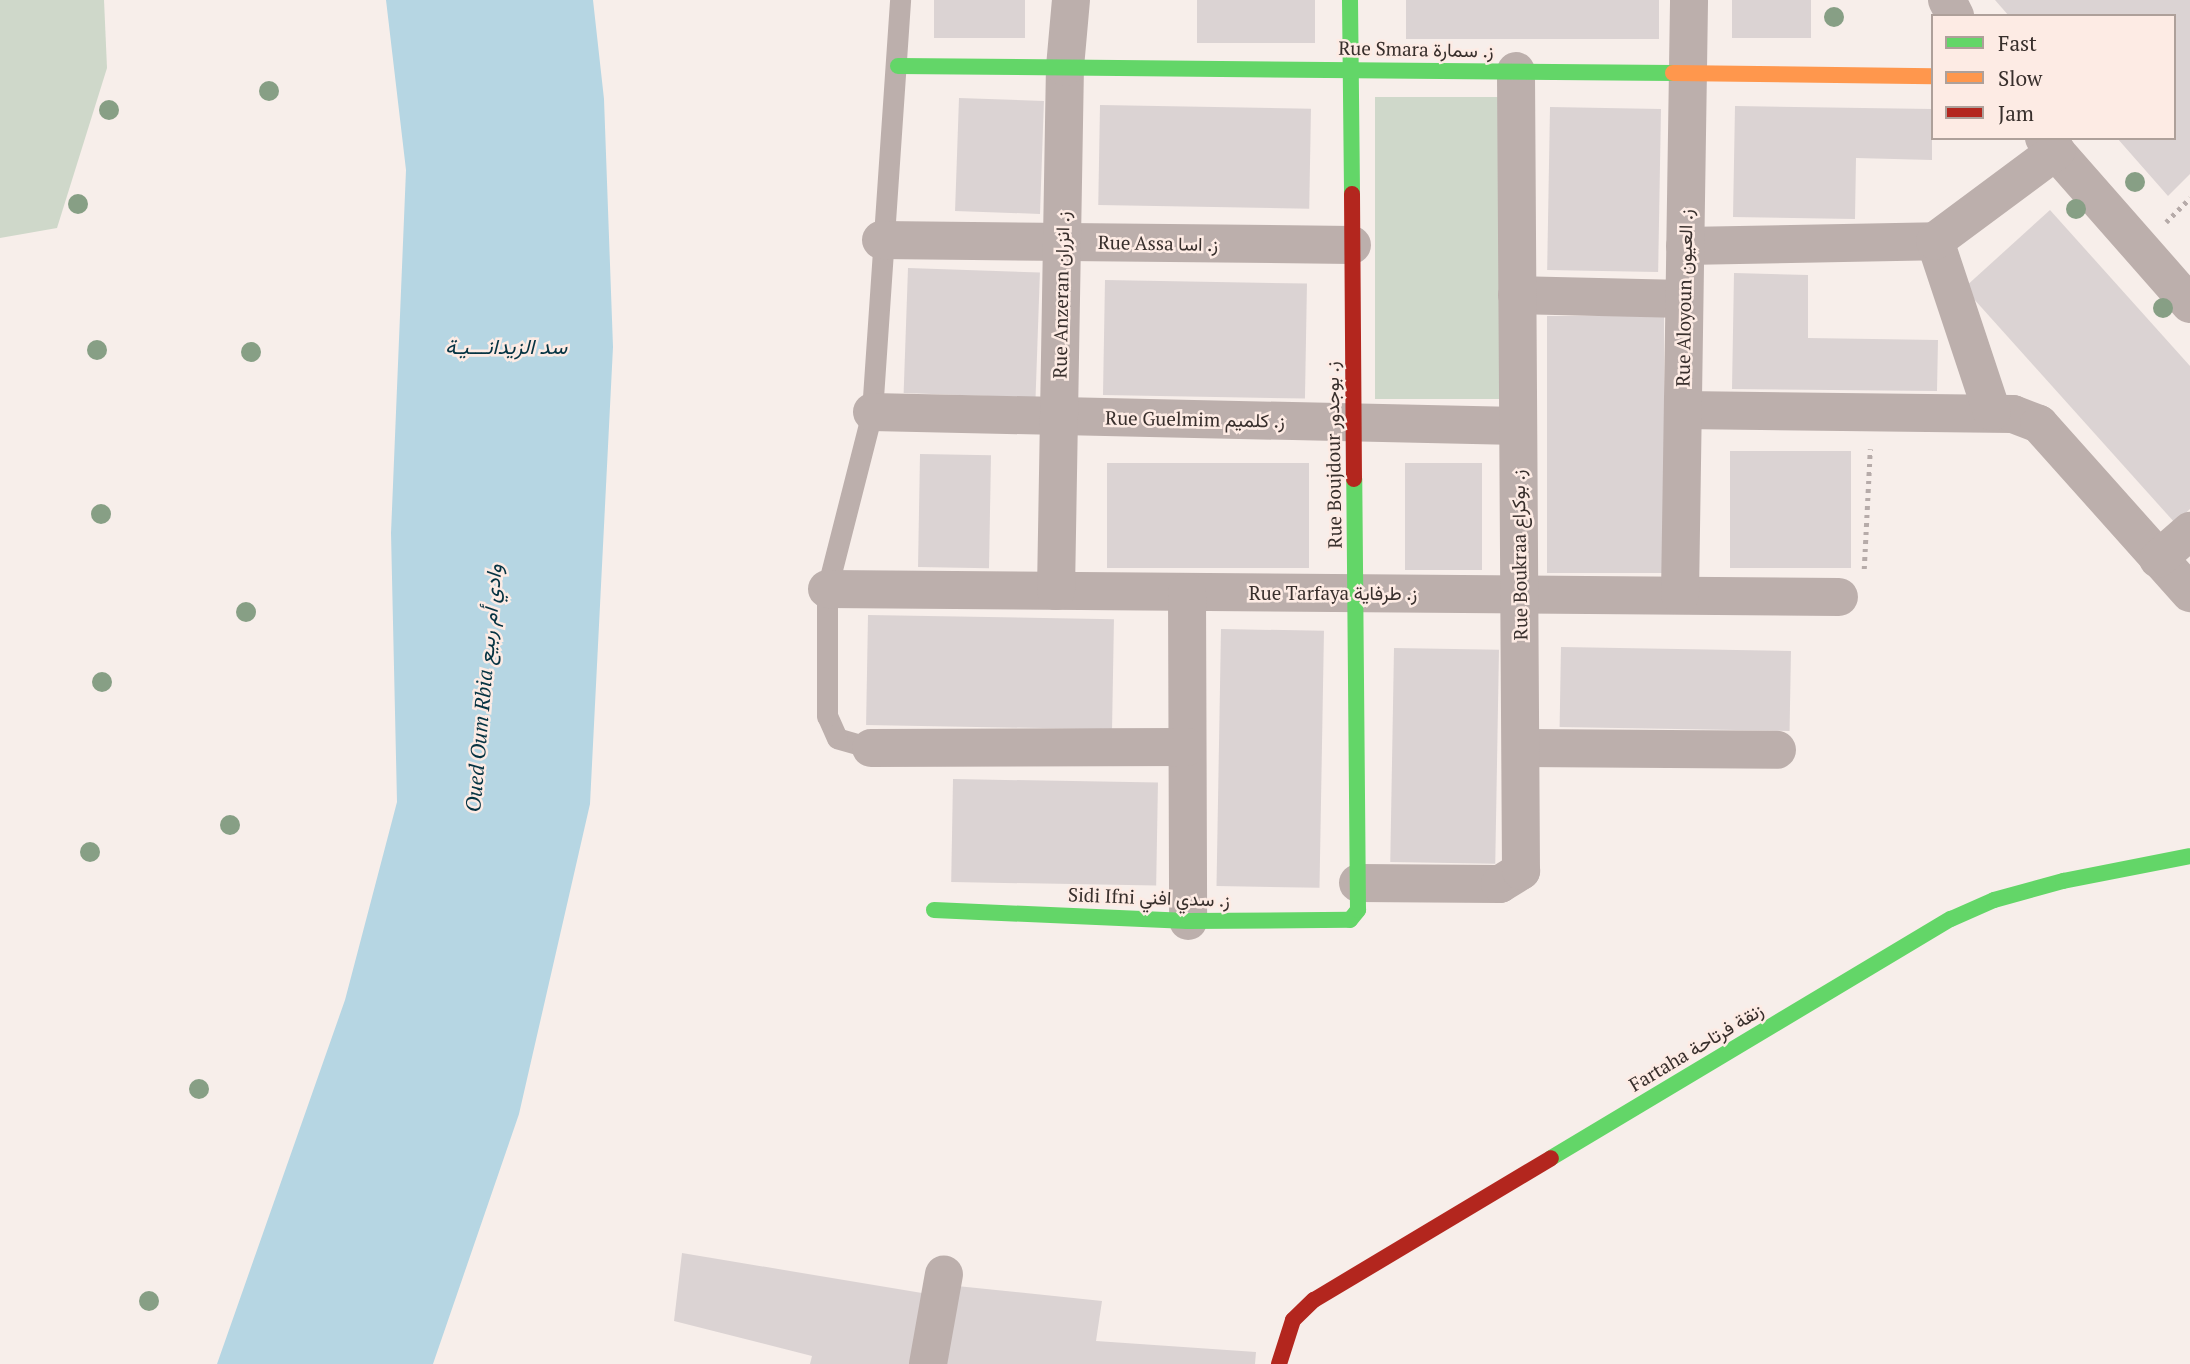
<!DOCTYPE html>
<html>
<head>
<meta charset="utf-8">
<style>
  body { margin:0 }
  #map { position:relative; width:2190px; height:1364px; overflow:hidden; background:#f7eeea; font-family:"PT Serif",Vazirmatn,serif }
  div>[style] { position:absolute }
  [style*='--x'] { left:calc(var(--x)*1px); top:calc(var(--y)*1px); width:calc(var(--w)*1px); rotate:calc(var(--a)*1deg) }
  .green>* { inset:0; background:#cfd8ca; transform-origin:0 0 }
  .water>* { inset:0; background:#b6d6e3 }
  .building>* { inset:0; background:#dbd3d3; transform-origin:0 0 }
  .path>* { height:4.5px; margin-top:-2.25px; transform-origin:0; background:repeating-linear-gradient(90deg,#b6aba9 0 3.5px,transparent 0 8.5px) }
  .lane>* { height:21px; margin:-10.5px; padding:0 10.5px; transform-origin:10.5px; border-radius:10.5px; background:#bcafac }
  .street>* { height:38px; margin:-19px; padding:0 19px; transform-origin:19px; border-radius:19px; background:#bcafac }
  .fast>* { height:16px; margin:-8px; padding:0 8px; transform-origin:8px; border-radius:8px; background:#63d668 }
  .slow>* { height:16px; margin:-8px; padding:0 8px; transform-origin:8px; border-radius:8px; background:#ff974d }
  .jam>* { height:16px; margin:-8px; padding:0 8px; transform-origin:8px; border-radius:8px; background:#b3261e }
  .trees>* { width:20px; height:20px; margin:-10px; border-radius:50%; background:#879f85 }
  span { translate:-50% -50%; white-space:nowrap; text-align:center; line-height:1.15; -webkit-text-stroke:5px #fdebe4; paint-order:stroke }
  .street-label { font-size:19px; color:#382f2c }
  .water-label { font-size:21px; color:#053342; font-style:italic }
  .legend { position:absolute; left:1931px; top:14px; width:245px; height:126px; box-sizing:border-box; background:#fdebe4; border:2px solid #aea09a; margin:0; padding:9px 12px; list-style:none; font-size:21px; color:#382f2c }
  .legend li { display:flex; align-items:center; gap:14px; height:35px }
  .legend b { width:35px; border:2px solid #aea09a }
</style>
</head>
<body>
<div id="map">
  <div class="green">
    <div style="clip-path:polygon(0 0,104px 0,107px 68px,57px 228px,0 238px)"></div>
    <div style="left:1375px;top:97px;width:126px;height:302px"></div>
  </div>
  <div class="water">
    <div style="clip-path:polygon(386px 0,593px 0,604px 99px,613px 347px,590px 804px,519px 1114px,433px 1364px,217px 1364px,345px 1000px,397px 802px,391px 533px,406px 170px)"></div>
  </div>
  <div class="building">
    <div style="left:934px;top:0;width:91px;height:38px"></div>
    <div style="left:1197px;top:0;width:118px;height:43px"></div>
    <div style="left:1406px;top:0;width:253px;height:39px"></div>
    <div style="left:1732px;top:0;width:79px;height:38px"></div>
    <div style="clip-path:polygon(1995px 0,2190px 0,2190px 174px,2168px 196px,2117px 138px,2174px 138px,2174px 16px,2009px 16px)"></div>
    <div style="left:959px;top:98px;width:85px;height:113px;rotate:2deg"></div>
    <div style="left:1100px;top:105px;width:211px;height:100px;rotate:1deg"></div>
    <div style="clip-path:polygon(1735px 106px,1932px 109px,1932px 160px,1856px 158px,1855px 219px,1733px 217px)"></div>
    <div style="left:1550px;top:107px;width:111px;height:163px;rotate:1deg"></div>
    <div style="clip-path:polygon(2050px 210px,2190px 366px,2190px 509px,2175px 523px,1964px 288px)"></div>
    <div style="left:908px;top:268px;width:132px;height:125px;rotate:2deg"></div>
    <div style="clip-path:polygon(1734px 273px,1808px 275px,1808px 338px,1938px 340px,1937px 391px,1732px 389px)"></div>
    <div style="left:1105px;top:280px;width:202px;height:115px;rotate:1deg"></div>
    <div style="left:1547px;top:316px;width:117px;height:257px"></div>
    <div style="left:1730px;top:451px;width:121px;height:117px"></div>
    <div style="left:920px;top:454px;width:71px;height:113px;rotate:1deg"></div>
    <div style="left:1107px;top:463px;width:202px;height:105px"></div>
    <div style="left:1405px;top:463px;width:77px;height:107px"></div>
    <div style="left:868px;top:615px;width:246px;height:110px;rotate:1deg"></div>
    <div style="left:1221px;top:629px;width:103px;height:257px;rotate:1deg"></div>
    <div style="left:1561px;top:647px;width:230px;height:80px;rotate:1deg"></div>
    <div style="left:1394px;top:648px;width:105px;height:214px;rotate:1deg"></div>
    <div style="left:953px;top:779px;width:205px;height:103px;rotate:1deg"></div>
    <div style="clip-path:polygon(682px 1253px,922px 1293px,910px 1364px,810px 1364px,812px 1356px,674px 1321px)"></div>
    <div style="clip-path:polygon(947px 1285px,1102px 1301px,1096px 1341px,1256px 1352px,1255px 1364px,934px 1364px)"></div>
  </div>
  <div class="path">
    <div style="--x:2166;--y:222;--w:34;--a:-45"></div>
    <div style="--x:1864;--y:569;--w:120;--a:-87.1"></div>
  </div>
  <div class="lane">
    <div style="--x:871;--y:748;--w:35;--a:-164"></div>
    <div style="--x:837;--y:738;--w:24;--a:-114"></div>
    <div style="--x:827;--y:716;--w:127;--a:-90"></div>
    <div style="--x:827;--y:589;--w:183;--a:-75.7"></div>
    <div style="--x:872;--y:412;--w:413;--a:-86.1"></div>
  </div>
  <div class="street">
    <div style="--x:1947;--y:0;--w:18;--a:63"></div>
    <div style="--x:2044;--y:138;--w:221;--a:48.7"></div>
    <div style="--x:881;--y:240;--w:471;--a:0.6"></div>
    <div style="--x:1685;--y:246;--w:250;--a:-1.1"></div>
    <div style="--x:1517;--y:295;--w:167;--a:1.4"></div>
    <div style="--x:1683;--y:410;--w:330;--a:0.7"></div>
    <div style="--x:2013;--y:414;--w:28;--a:21"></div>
    <div style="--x:2039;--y:424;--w:227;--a:48.2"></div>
    <div style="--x:872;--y:412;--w:646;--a:1.24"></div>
    <div style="--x:1992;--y:412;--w:180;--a:-108.4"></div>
    <div style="--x:1935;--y:241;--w:151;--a:-36.6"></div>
    <div style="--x:2158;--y:559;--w:43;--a:-41.2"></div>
    <div style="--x:827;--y:589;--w:1012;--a:0.45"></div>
    <div style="--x:1056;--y:591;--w:524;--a:-89.02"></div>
    <div style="--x:1065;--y:67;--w:67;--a:-84.9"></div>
    <div style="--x:1187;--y:592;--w:329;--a:89.8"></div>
    <div style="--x:1680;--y:595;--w:595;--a:-89.13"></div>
    <div style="--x:871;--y:748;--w:316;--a:-0.2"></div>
    <div style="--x:1521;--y:748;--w:256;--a:0.4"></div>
    <div style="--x:1358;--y:883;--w:142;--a:0.4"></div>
    <div style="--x:1500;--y:884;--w:25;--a:-32"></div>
    <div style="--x:1521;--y:871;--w:800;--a:-90.36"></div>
    <div style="--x:928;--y:1364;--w:91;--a:-79.9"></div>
  </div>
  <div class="fast">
    <div style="--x:1350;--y:0;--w:194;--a:89.4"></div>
    <div style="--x:898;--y:66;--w:775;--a:0.52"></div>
    <div style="--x:934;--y:910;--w:254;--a:2.5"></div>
    <div style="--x:1188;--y:921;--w:162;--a:-0.4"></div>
    <div style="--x:1350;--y:920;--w:13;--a:-51"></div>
    <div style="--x:1358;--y:910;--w:431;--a:-90.5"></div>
    <div style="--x:1551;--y:1158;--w:466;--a:-30.9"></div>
    <div style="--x:1951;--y:919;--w:47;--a:-23.8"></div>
    <div style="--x:1994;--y:900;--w:72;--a:-15.4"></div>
    <div style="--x:2063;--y:881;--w:129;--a:-11.1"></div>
  </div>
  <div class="slow">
    <div style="--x:1673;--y:73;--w:260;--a:0.7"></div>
  </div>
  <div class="jam">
    <div style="--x:1352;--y:194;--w:285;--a:89.6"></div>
    <div style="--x:1279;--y:1364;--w:46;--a:-72.3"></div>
    <div style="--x:1293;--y:1320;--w:29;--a:-44"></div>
    <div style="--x:1314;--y:1300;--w:276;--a:-30.9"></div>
  </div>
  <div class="trees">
    <div style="left:1834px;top:17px"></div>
    <div style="left:269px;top:91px"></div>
    <div style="left:109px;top:110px"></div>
    <div style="left:2135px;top:182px"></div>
    <div style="left:78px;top:204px"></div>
    <div style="left:2076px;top:209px"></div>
    <div style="left:2163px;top:308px"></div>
    <div style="left:97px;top:350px"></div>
    <div style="left:251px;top:352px"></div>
    <div style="left:101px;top:514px"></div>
    <div style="left:246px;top:612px"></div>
    <div style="left:102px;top:682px"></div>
    <div style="left:230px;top:825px"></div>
    <div style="left:90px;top:852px"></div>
    <div style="left:199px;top:1089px"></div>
    <div style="left:149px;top:1301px"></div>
  </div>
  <div class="street-label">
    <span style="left:1416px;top:49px;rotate:1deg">Rue Smara ز. سمارة</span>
    <span style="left:1158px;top:243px;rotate:1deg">Rue Assa ز. اسا</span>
    <span style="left:1061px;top:295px;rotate:-89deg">Rue Anzeran ز. انزران</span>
    <span style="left:1684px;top:298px;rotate:-89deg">Rue Aloyoun ز. العيون</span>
    <span style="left:1195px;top:419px;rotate:1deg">Rue Guelmim ز. كلميم</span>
    <span style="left:1333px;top:455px;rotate:-91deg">Rue Boujdour ز. بوجدور</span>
    <span style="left:1519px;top:555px;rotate:-91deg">Rue Boukraa ز. بوكراع</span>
    <span style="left:1333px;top:593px">Rue Tarfaya ز. طرفاية</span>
    <span style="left:1149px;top:897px;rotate:2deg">Sidi Ifni ز. سدي افني</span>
    <span style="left:1696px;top:1047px;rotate:-31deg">Fartaha زنقة فرتاحة</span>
  </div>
  <div class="water-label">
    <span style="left:506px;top:346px">سد الزيدانـــيـة</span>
    <span style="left:483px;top:688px;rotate:-85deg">Oued Oum Rbia وادي أم ربيع</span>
  </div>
  <ul class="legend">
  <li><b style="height:9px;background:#63d668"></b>Fast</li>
  <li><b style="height:9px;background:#ff974d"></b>Slow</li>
  <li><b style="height:9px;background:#b3261e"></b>Jam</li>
  </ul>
</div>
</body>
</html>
